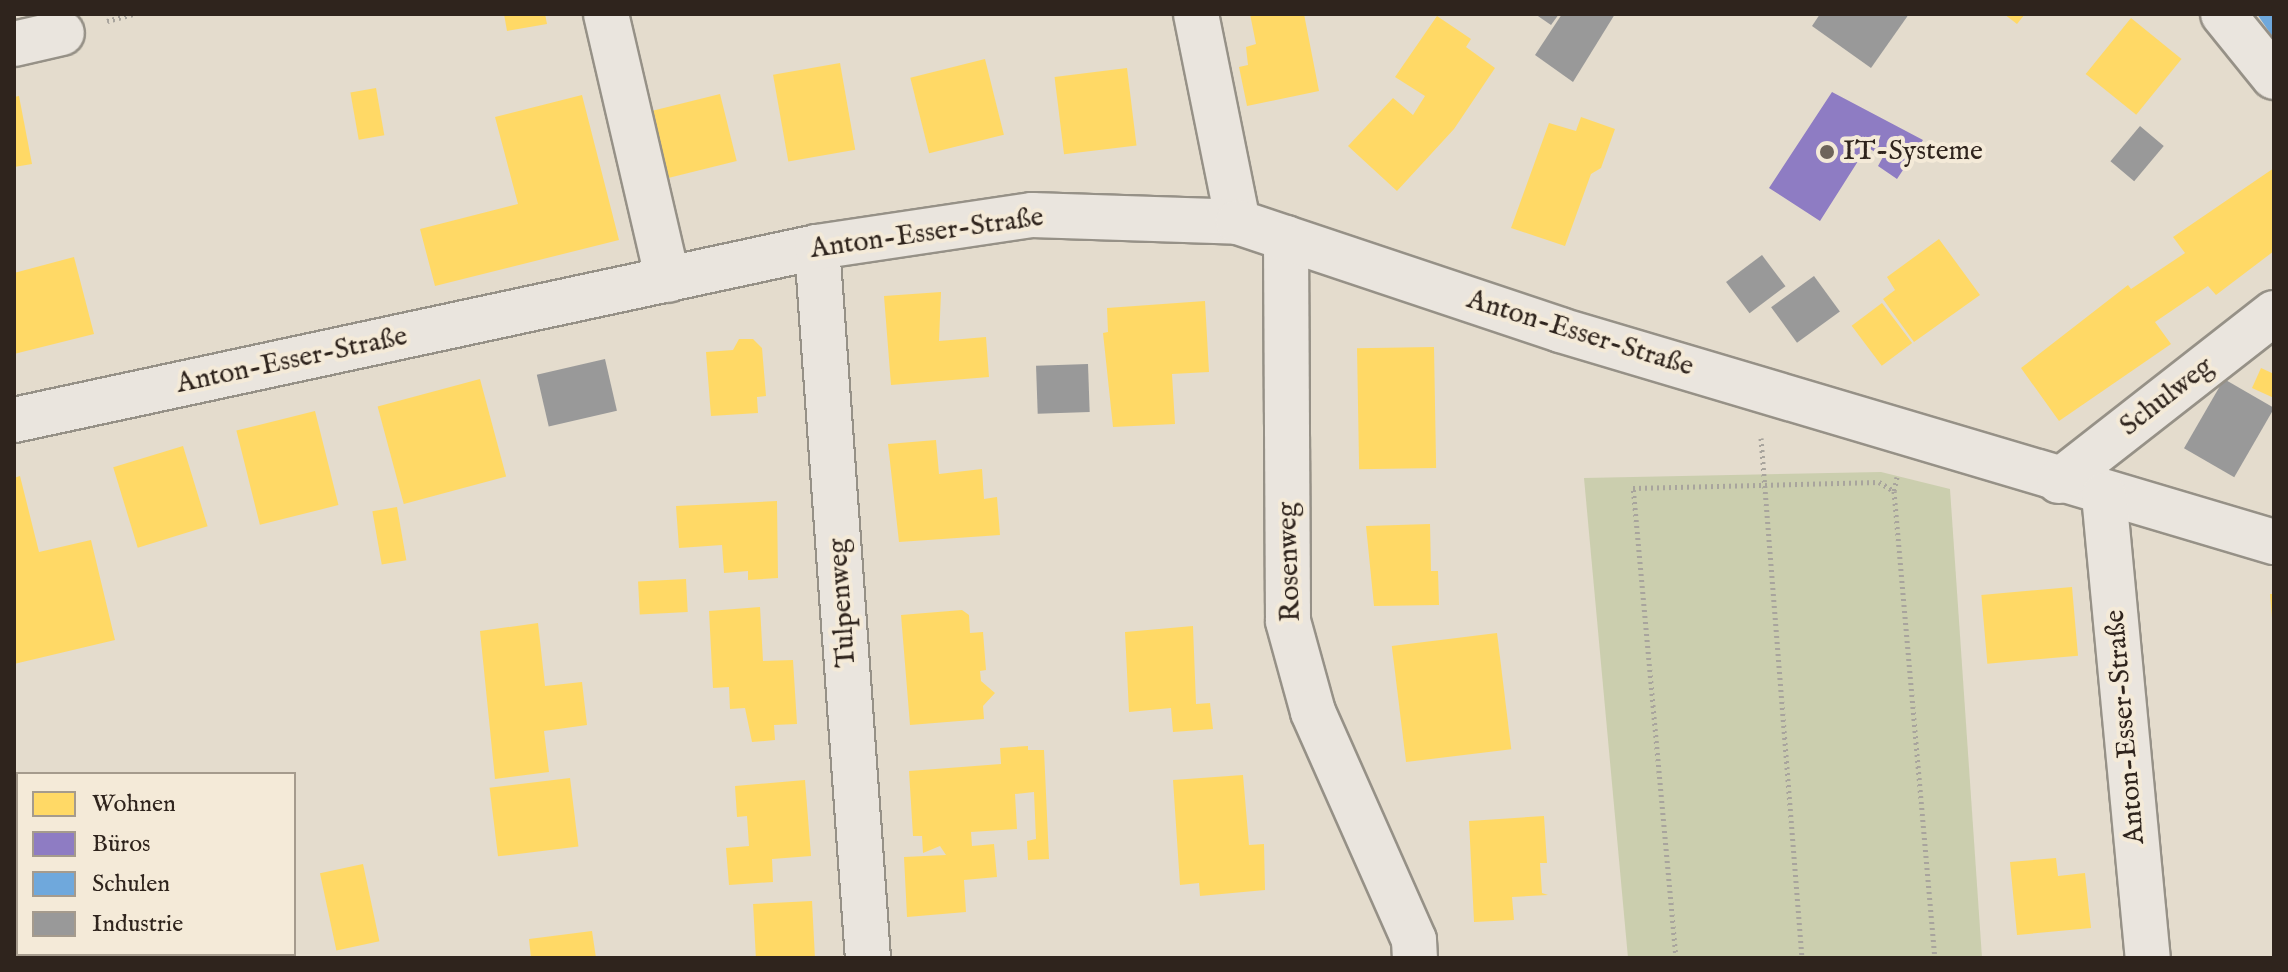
<!DOCTYPE html>
<html>
<head>
<meta charset="utf-8">
<style>
  body { margin:0 }
  #map { position:relative; width:2288px; height:972px; overflow:hidden; background:#e4dccd; font-family:"IM FELL English",serif }
  div>[style] { position:absolute }
  [style*='--x'] { left:calc(var(--x)*1px); top:calc(var(--y)*1px); width:calc(var(--w)*1px); rotate:calc(var(--a)*1deg) }
  .green>* { inset:0; background:#cbceae }
  .homes>* { inset:0; background:#ffd966; transform-origin:0 0 }
  .offices>* { inset:0; background:#8e7cc3 }
  .schools>* { inset:0; background:#6fa8dc }
  .industry>* { inset:0; background:#999; transform-origin:0 0 }
  .path>* { height:5px; margin-top:-2.5px; transform-origin:0; background:repeating-linear-gradient(90deg,#a8a49d 0 2px,transparent 0 6px) }
  .roads { filter:drop-shadow(2px 0 #969187) drop-shadow(-2px 0 #969187) drop-shadow(0 2px #969187) drop-shadow(0 -2px #969187) }
  .minor>* { height:44px; margin:-22px; padding:0 22px; transform-origin:22px; border-radius:22px; background:#eae5de }
  .dots>* { width:22px; height:22px; translate:-50% -50%; box-sizing:border-box; border:4px solid #f4ead8; border-radius:50% }
  span { translate:-50% -50%; white-space:nowrap; text-align:center; line-height:1.15; -webkit-text-stroke:8px #f4ead8; paint-order:stroke }
  .poi-label { font-size:28px; color:#2f241d }
  .left { translate:0 -50%; text-align:left }
  .street-label { font-size:28px; color:#2f241d }
  .frame { position:absolute; inset:0; border:16px solid #2f241d; pointer-events:none }
  .legend { position:absolute; left:16px; top:772px; width:280px; height:184px; box-sizing:border-box; background:#f4ead8; border:2px solid #a59b8d; margin:0; padding:10px 14px; list-style:none; font-size:24px; color:#2f241d }
  .legend li { display:flex; align-items:center; gap:16px; height:40px }
  .legend b { width:40px; border:2px solid #a59b8d }
</style>
</head>
<body>
<div id="map">
  <div class="green">
    <div style="clip-path:polygon(1881px 472px,1950px 489px,1982px 958px,1628px 958px,1584px 478px)"></div>
  </div>
  <div class="homes">
    <div style="clip-path:polygon(504px 14px,545px 14px,547px 24px,507px 31px)"></div>
    <div style="clip-path:polygon(1250px 14px,1304px 14px,1319px 91px,1247px 106px,1239px 67px,1248px 65px,1246px 47px,1256px 44px)"></div>
    <div style="clip-path:polygon(2004px 14px,2025px 14px,2017px 24px)"></div>
    <div style="clip-path:polygon(1437px 16px,1471px 39px,1466px 47px,1495px 68px,1454px 129px,1397px 191px,1348px 146px,1393px 98px,1413px 115px,1425px 96px,1395px 77px)"></div>
    <div style="left:2131px;top:18px;width:65px;height:72px;rotate:39deg"></div>
    <div style="left:985px;top:59px;width:78px;height:77px;rotate:76deg"></div>
    <div style="left:840px;top:63px;width:88px;height:68px;rotate:80deg"></div>
    <div style="left:1127px;top:68px;width:78px;height:73px;rotate:83deg"></div>
    <div style="left:376px;top:88px;width:48px;height:26px;rotate:80deg"></div>
    <div style="left:720px;top:94px;width:69px;height:81px;rotate:76deg"></div>
    <div style="clip-path:polygon(582px 95px,619px 240px,435px 286px,420px 229px,518px 204px,495px 117px)"></div>
    <div style="clip-path:polygon(19px 96px,32px 164px,14px 167px,14px 97px)"></div>
    <div style="clip-path:polygon(1581px 117px,1615px 129px,1601px 168px,1591px 174px,1565px 246px,1511px 228px,1549px 123px,1576px 131px)"></div>
    <div style="clip-path:polygon(2274px 168px,2274px 251px,2216px 295px,2208px 286px,2155px 322px,2171px 344px,2059px 421px,2021px 368px,2128px 285px,2131px 289px,2185px 253px,2173px 237px)"></div>
    <div style="clip-path:polygon(1939px 239px,1980px 295px,1914px 342px,1883px 299px,1895px 290px,1887px 277px)"></div>
    <div style="clip-path:polygon(74px 257px,94px 334px,14px 354px,14px 273px)"></div>
    <div style="clip-path:polygon(941px 292px,939px 341px,986px 337px,989px 377px,891px 385px,884px 296px)"></div>
    <div style="clip-path:polygon(1205px 301px,1209px 372px,1172px 374px,1175px 424px,1113px 427px,1103px 333px,1108px 332px,1107px 308px)"></div>
    <div style="left:1882px;top:303px;width:50px;height:38px;rotate:53deg"></div>
    <div style="clip-path:polygon(739px 339px,753px 339px,762px 348px,766px 396px,757px 397px,758px 413px,711px 416px,706px 352px,733px 350px)"></div>
    <div style="left:1434px;top:347px;width:121px;height:77px;rotate:89deg"></div>
    <div style="clip-path:polygon(2261px 368px,2274px 374px,2274px 398px,2252px 388px)"></div>
    <div style="left:480px;top:379px;width:101px;height:106px;rotate:75deg"></div>
    <div style="left:315px;top:411px;width:97px;height:81px;rotate:76deg"></div>
    <div style="clip-path:polygon(936px 440px,939px 474px,982px 469px,984px 499px,997px 497px,1000px 535px,899px 542px,888px 444px)"></div>
    <div style="left:183px;top:446px;width:84px;height:73px;rotate:73deg"></div>
    <div style="clip-path:polygon(20px 476px,39px 552px,91px 540px,115px 640px,14px 664px,14px 478px)"></div>
    <div style="clip-path:polygon(777px 501px,778px 578px,748px 580px,748px 571px,724px 573px,722px 545px,679px 548px,676px 506px)"></div>
    <div style="left:397px;top:507px;width:54px;height:25px;rotate:80deg"></div>
    <div style="clip-path:polygon(1430px 524px,1431px 571px,1438px 571px,1439px 605px,1374px 606px,1366px 526px)"></div>
    <div style="left:686px;top:579px;width:33px;height:48px;rotate:87deg"></div>
    <div style="left:2072px;top:587px;width:69px;height:91px;rotate:85deg"></div>
    <div style="clip-path:polygon(2270px 594px,2274px 594px,2274px 618px,2272px 618px)"></div>
    <div style="clip-path:polygon(760px 607px,763px 661px,793px 660px,797px 724px,774px 725px,775px 740px,752px 742px,745px 708px,730px 709px,729px 687px,713px 688px,709px 611px)"></div>
    <div style="clip-path:polygon(962px 610px,969px 615px,970px 633px,983px 632px,986px 670px,980px 671px,981px 681px,995px 693px,983px 706px,984px 719px,910px 725px,901px 615px)"></div>
    <div style="clip-path:polygon(538px 623px,545px 686px,582px 682px,587px 725px,544px 731px,549px 772px,495px 779px,480px 631px)"></div>
    <div style="clip-path:polygon(1193px 626px,1196px 704px,1210px 703px,1213px 729px,1173px 732px,1171px 708px,1129px 712px,1125px 632px)"></div>
    <div style="left:1497px;top:633px;width:117px;height:106px;rotate:83deg"></div>
    <div style="clip-path:polygon(1028px 746px,1028px 750px,1044px 750px,1049px 859px,1028px 860px,1027px 841px,1036px 839px,1034px 792px,1015px 794px,1017px 829px,971px 832px,972px 846px,994px 844px,997px 877px,964px 880px,966px 912px,907px 917px,904px 857px,946px 855px,940px 846px,923px 853px,922px 836px,913px 836px,909px 771px,1001px 764px,1000px 748px)"></div>
    <div style="clip-path:polygon(1243px 775px,1249px 845px,1264px 844px,1265px 890px,1200px 896px,1199px 883px,1180px 885px,1173px 780px)"></div>
    <div style="left:570px;top:778px;width:69px;height:81px;rotate:83deg"></div>
    <div style="clip-path:polygon(805px 780px,811px 856px,772px 859px,773px 882px,729px 885px,726px 848px,749px 846px,747px 816px,737px 817px,735px 786px)"></div>
    <div style="clip-path:polygon(1544px 816px,1547px 863px,1540px 863px,1542px 893px,1548px 895px,1512px 897px,1514px 920px,1474px 922px,1469px 821px)"></div>
    <div style="clip-path:polygon(2056px 858px,2058px 876px,2085px 873px,2091px 928px,2017px 935px,2010px 862px)"></div>
    <div style="left:363px;top:864px;width:79px;height:44px;rotate:78deg"></div>
    <div style="left:812px;top:901px;width:57px;height:59px;rotate:87deg"></div>
    <div style="clip-path:polygon(592px 931px,596px 958px,531px 958px,529px 939px)"></div>
  </div>
  <div class="offices">
    <div style="clip-path:polygon(1832px 92px,1923px 140px,1897px 179px,1878px 166px,1883px 157px,1867px 147px,1820px 221px,1769px 188px)"></div>
  </div>
  <div class="schools">
    <div style="clip-path:polygon(2257px 14px,2274px 14px,2274px 39px)"></div>
  </div>
  <div class="industry">
    <div style="clip-path:polygon(1535px 14px,1559px 14px,1551px 25px)"></div>
    <div style="clip-path:polygon(1562px 14px,1615px 14px,1573px 82px,1535px 55px)"></div>
    <div style="clip-path:polygon(1820px 14px,1909px 14px,1871px 68px,1812px 26px)"></div>
    <div style="left:2140px;top:126px;width:31px;height:46px;rotate:40deg"></div>
    <div style="left:1762px;top:255px;width:39px;height:45px;rotate:53deg"></div>
    <div style="left:1814px;top:276px;width:44px;height:53px;rotate:54deg"></div>
    <div style="left:605px;top:359px;width:53px;height:70px;rotate:77deg"></div>
    <div style="left:1088px;top:364px;width:48px;height:52px;rotate:88deg"></div>
    <div style="left:2224px;top:379px;width:58px;height:80px;rotate:30deg"></div>
  </div>
  <div class="path">
    <div style="--x:107;--y:21;--w:27;--a:-15"></div>
    <div style="--x:1761;--y:438;--w:522;--a:85.49"></div>
    <div style="--x:1897;--y:477;--w:14;--a:102"></div>
    <div style="--x:1894;--y:491;--w:469;--a:85"></div>
    <div style="--x:1676;--y:958;--w:472;--a:-95.2"></div>
    <div style="--x:1633;--y:488;--w:246;--a:-1.4"></div>
    <div style="--x:1879;--y:482;--w:17;--a:31"></div>
  </div>
  <div class="roads">
    <div class="minor">
      <div style="--x:606;--y:14;--w:273;--a:76.9"></div>
      <div style="--x:1196;--y:14;--w:212;--a:78.6"></div>
      <div style="--x:2223;--y:14;--w:81;--a:51"></div>
      <div style="--x:14;--y:44;--w:49;--a:-12.9"></div>
      <div style="--x:1286;--y:238;--w:383;--a:89.7"></div>
      <div style="--x:1288;--y:621;--w:94;--a:74.6"></div>
      <div style="--x:1313;--y:712;--w:249;--a:66.1"></div>
      <div style="--x:1414;--y:940;--w:18;--a:87"></div>
      <div style="--x:817;--y:247;--w:713;--a:85.9"></div>
      <div style="--x:14;--y:420;--w:821;--a:-12.16"></div>
      <div style="--x:817;--y:247;--w:217;--a:-8.5"></div>
      <div style="--x:1032;--y:215;--w:206;--a:1.9"></div>
      <div style="--x:1238;--y:222;--w:340;--a:18.5"></div>
      <div style="--x:1560;--y:330;--w:745;--a:16.54"></div>
      <div style="--x:2059;--y:481;--w:273;--a:-38"></div>
      <div style="--x:2104;--y:495;--w:465;--a:84.6"></div>
    </div>
  </div>
  <div class="dots">
    <div style="left:1827px;top:152px;background:#6e645b"></div>
  </div>
  <div class="poi-label">
    <span class="left" style="left:1843px;top:152px">IT-Systeme</span>
  </div>
  <div class="street-label">
    <span style="left:927px;top:234px;rotate:-8deg">Anton-Esser-Straße</span>
    <span style="left:1580px;top:334px;rotate:17deg">Anton-Esser-Straße</span>
    <span style="left:292px;top:361px;rotate:-12deg">Anton-Esser-Straße</span>
    <span style="left:2167px;top:397px;rotate:-38deg">Schulweg</span>
    <span style="left:1290px;top:562px;rotate:-92deg">Rosenweg</span>
    <span style="left:843px;top:603px;rotate:-94deg">Tulpenweg</span>
    <span style="left:2126px;top:727px;rotate:-95deg">Anton-Esser-Straße</span>
  </div>
  <div class="frame"></div>
  <ul class="legend">
  <li><b style="height:22px;background:#ffd966"></b>Wohnen</li>
  <li><b style="height:22px;background:#8e7cc3"></b>Büros</li>
  <li><b style="height:22px;background:#6fa8dc"></b>Schulen</li>
  <li><b style="height:22px;background:#999"></b>Industrie</li>
  </ul>
</div>
</body>
</html>
